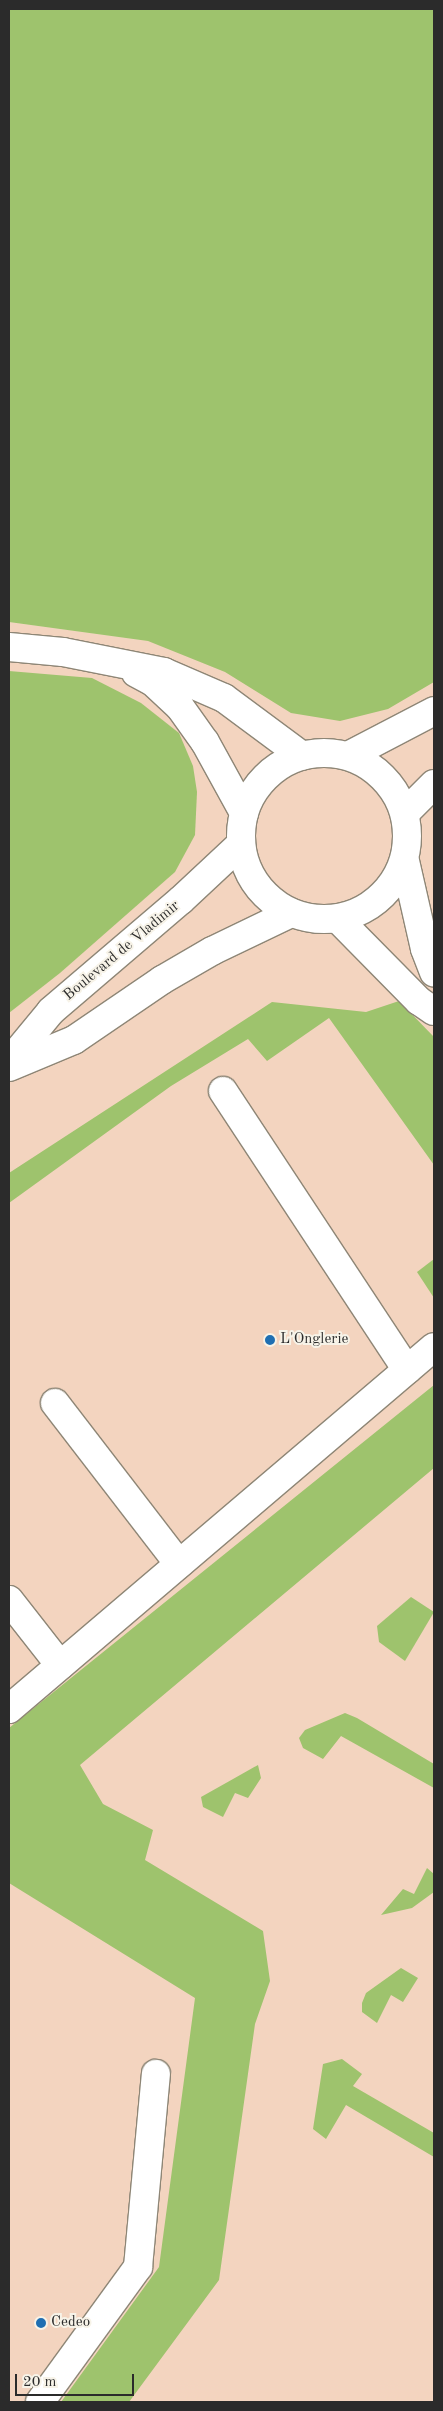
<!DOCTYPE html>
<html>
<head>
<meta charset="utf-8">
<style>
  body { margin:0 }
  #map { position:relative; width:443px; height:2411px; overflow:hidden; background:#f1e0c2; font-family:"Old Standard TT",serif }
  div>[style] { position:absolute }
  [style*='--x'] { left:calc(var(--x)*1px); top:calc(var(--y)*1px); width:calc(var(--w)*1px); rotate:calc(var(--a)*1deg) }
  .built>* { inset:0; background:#f3d4bf }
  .green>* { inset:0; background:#9ec36d }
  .roads { filter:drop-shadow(1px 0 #8e8676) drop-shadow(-1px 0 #8e8676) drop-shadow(0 1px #8e8676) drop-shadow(0 -1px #8e8676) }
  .minor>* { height:28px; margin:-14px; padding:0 14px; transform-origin:14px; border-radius:14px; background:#fff }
  .major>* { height:28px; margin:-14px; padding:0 14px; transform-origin:14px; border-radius:14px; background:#fff }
  .major>.ring { margin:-14px; padding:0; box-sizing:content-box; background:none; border:28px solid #fff; border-radius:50% }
  .dots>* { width:14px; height:14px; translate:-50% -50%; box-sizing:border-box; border:2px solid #f7f3e8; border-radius:50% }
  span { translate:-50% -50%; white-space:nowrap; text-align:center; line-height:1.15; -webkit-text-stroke:4px #f7f3e8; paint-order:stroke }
  .street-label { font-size:15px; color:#2b2b2b }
  .poi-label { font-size:15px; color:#2b2b2b }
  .left { translate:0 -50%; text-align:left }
  .frame { position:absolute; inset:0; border:10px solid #2b2b2b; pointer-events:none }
  .scale { position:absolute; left:15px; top:2374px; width:119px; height:22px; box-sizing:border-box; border:2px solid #2b2b2b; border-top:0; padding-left:6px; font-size:15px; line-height:18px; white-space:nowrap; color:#2b2b2b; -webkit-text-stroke:4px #f7f3e8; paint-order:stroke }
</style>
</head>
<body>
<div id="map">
  <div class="built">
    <div style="clip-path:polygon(9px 622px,148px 641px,434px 646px,434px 2402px,9px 2402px)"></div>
  </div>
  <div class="green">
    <div style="clip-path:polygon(9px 9px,434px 9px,434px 682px,388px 709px,340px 721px,291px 713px,225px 672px,148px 641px,9px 622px)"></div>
    <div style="clip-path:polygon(9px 671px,92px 678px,141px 703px,179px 733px,193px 766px,197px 792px,195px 835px,175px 872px,60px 973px,9px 1013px)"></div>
    <div style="clip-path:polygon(399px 1001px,434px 1037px,434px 1165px,329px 1018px,267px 1061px,248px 1039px,171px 1086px,9px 1203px,9px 1173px,272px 1002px,366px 1012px)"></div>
    <div style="clip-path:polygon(434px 1259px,434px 1298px,417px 1272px)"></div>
    <div style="clip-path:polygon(434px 1385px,434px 1468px,80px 1765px,103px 1804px,153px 1830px,145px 1860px,263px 1931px,270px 1981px,255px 2024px,219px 2280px,129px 2402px,61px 2402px,159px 2267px,195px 1998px,9px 1883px,9px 1728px)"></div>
    <div style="clip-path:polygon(411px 1597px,434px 1612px,405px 1661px,379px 1642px,377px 1626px)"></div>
    <div style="clip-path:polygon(345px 1713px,357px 1718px,434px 1764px,434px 1788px,341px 1736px,323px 1759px,303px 1748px,299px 1738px,305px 1730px)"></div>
    <div style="clip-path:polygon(258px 1765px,261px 1778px,248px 1798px,235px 1793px,223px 1817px,203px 1807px,201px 1797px)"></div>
    <div style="clip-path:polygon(427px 1868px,434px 1874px,434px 1892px,412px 1908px,381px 1915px,403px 1889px,414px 1894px)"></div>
    <div style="clip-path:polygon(401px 1968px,418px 1978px,403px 2002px,391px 1995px,377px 2023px,362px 2012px,362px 2003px,366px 1993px)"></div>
    <div style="clip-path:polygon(342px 2059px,362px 2074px,353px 2086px,434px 2133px,434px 2157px,346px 2105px,326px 2139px,313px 2129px,323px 2064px)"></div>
  </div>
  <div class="roads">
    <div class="minor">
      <div style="--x:9;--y:647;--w:54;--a:5.3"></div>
      <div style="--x:63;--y:652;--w:103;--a:11.2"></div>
      <div style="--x:164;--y:672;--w:65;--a:23.4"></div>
      <div style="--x:224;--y:698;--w:97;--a:36.6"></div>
      <div style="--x:136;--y:673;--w:19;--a:28"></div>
      <div style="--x:153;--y:682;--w:37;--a:43"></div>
      <div style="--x:180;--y:707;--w:43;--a:54.5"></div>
      <div style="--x:205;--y:742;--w:81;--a:61.2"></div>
      <div style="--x:405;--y:861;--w:90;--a:77.2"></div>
      <div style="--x:425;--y:949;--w:25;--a:69"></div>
      <div style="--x:338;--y:919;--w:115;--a:45.4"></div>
      <div style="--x:419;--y:1001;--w:18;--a:34"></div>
      <div style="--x:223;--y:1091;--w:334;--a:56.6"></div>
      <div style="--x:55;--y:1403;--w:203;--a:52.4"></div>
      <div style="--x:9;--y:1600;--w:83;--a:51.9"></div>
      <div style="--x:9;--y:1709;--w:558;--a:-40.42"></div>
      <div style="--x:40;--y:2402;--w:167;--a:-54"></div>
      <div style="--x:138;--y:2267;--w:194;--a:-84.7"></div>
    </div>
    <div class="major">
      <div class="ring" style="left:241px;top:753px;width:138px;height:138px"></div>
      <div style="--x:348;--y:756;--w:97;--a:-27.6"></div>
      <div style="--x:405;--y:813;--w:41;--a:-45"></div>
      <div style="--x:9;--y:1062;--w:66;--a:-50.5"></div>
      <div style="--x:51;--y:1011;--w:171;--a:-40.5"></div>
      <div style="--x:181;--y:900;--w:82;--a:-43"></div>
      <div style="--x:9;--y:1067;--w:70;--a:-22.6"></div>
      <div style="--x:74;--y:1040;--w:107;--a:-34.3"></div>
      <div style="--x:162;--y:980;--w:58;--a:-30.1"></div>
      <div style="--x:212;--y:951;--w:88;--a:-25.7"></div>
    </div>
  </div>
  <div class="dots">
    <div style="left:270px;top:1340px;background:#1f6fb2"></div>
    <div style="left:41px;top:2323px;background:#1f6fb2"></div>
  </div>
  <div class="street-label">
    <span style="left:122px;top:951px;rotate:-40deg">Boulevard de Vladimir</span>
  </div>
  <div class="poi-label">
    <span class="left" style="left:280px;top:1340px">L'Onglerie</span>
    <span class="left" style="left:51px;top:2323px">Cedeo</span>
  </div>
  <div class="frame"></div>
  <div class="scale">20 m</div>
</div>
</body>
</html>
